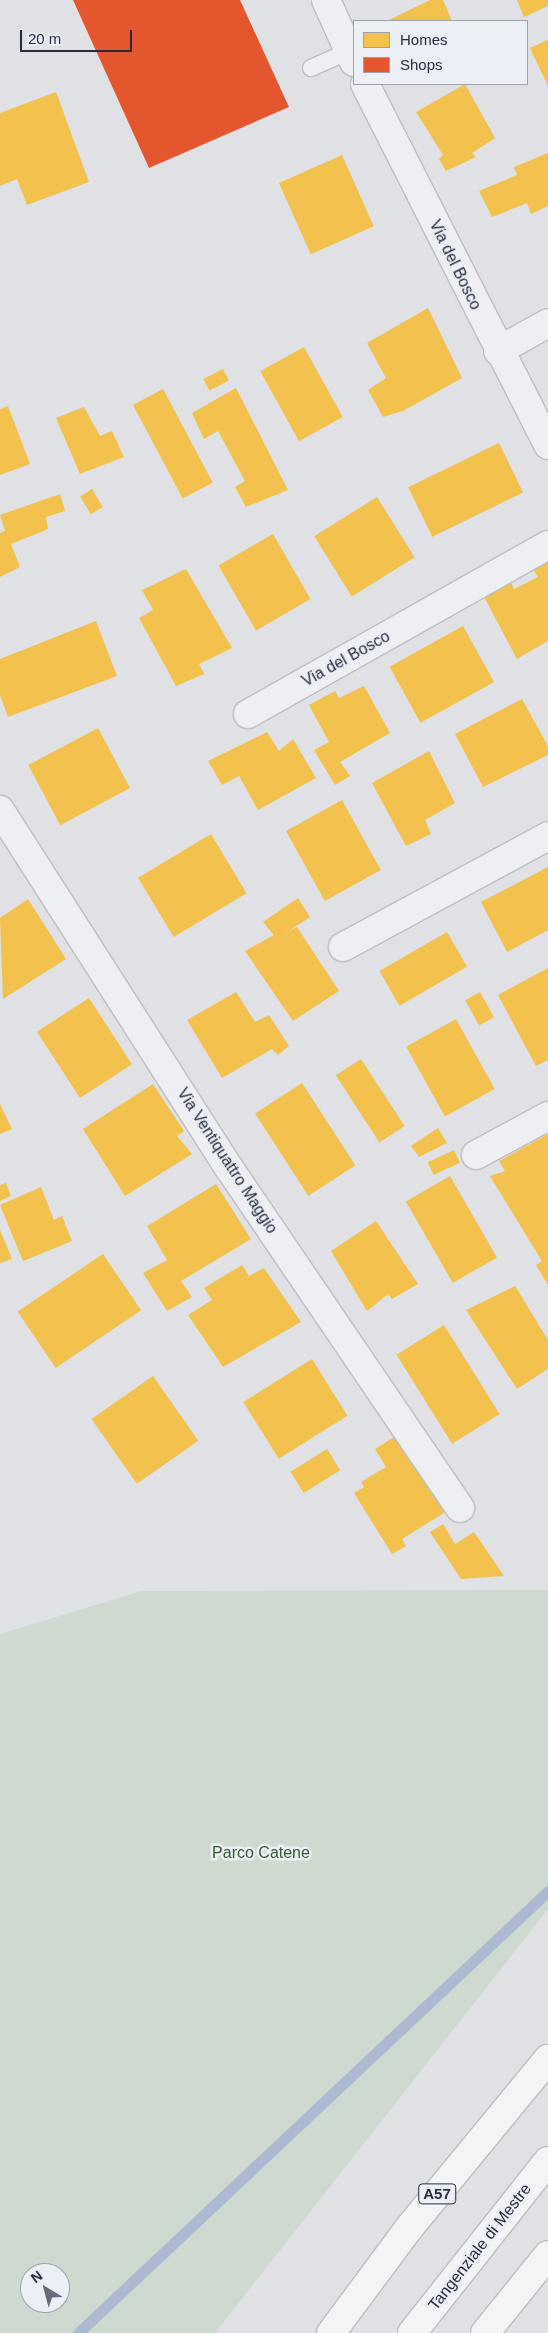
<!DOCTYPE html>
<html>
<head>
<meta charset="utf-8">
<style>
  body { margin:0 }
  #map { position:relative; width:548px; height:2333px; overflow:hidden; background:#dfe1e5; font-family:Arial,sans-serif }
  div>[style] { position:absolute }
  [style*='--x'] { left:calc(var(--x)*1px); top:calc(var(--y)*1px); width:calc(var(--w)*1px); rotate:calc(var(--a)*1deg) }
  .green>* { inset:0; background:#ced9cf }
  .homes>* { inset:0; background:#f2c14e; transform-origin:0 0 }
  .shops>* { inset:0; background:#e4572e }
  .stream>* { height:11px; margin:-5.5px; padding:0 5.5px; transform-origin:5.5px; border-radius:5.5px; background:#abbad2 }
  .roads { filter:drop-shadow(1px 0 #bcbec3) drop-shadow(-1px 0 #bcbec3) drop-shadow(0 1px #bcbec3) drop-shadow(0 -1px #bcbec3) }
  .lane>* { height:16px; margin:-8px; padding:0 8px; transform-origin:8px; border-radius:8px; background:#eeeff2 }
  .street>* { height:28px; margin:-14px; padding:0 14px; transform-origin:14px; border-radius:14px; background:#eeeff2 }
  .highway>* { height:28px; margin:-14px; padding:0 14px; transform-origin:14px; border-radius:14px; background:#f3f4f5 }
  span { translate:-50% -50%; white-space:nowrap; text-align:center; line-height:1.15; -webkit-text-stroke:5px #eceff5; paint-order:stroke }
  .shield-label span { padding:1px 4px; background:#eceff5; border:1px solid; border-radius:4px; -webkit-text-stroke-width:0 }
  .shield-label { font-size:15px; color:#252c3f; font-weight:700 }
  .street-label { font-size:16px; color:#252c3f }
  .park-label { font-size:16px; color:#365b32 }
  .legend { position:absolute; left:353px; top:20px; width:175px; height:65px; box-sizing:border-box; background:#eceff5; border:1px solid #9ca1ac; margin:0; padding:6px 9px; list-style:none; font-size:15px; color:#252c3f }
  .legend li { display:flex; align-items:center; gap:10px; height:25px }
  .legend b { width:25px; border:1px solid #9ca1ac }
  .north { position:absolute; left:20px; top:2263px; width:50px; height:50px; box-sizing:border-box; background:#eceff5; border:1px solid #9ca1ac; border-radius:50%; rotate:323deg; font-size:14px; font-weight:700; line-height:20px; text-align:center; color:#252c3f }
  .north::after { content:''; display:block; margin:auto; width:18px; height:22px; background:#666b79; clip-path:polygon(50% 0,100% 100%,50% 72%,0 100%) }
  .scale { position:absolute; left:20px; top:30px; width:112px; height:22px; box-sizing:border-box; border:2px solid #252c3f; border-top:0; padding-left:6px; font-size:15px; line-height:18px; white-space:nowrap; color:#252c3f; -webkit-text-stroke:4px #eceff5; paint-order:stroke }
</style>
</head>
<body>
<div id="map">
  <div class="green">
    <div style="clip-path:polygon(evenodd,548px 1590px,548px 1909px,215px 2333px,0 2333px,0 1634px,142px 1591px,548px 1590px,30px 2273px,60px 2273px,60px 2303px,30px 2303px,30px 2273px)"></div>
  </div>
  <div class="homes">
    <div style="clip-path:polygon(430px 0,443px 0,452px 21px,387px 21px)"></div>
    <div style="clip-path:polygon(517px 0,548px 0,548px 6px,524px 17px)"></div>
    <div style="clip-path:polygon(548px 40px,548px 86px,530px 48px)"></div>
    <div style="clip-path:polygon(465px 84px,495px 138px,472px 153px,476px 157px,446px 171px,439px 159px,443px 155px,416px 112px)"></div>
    <div style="clip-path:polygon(56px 92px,89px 182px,27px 205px,17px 179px,0 186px,0 113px)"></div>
    <div style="clip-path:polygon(548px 153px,548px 206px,531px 214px,527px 203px,492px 217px,479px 191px,517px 175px,514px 167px)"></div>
    <div style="left:342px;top:155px;width:78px;height:69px;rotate:66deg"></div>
    <div style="clip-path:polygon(428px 308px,462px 378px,403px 411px,383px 417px,368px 390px,386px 378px,367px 343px)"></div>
    <div style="left:304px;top:347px;width:80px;height:50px;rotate:61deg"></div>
    <div style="left:223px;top:369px;width:13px;height:22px;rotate:63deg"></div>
    <div style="clip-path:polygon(236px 388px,288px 490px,246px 507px,235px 487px,245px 481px,218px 431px,204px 439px,192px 413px)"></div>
    <div style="left:163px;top:389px;width:106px;height:34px;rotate:62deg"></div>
    <div style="clip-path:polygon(8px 406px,30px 464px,0 475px,0 409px)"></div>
    <div style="clip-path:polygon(84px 407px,100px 436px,112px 431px,124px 457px,80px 474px,56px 418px)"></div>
    <div style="left:499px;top:443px;width:55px;height:101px;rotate:64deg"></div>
    <div style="left:92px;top:489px;width:21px;height:14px;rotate:59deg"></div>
    <div style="clip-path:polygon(60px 494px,65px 511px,46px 517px,48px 529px,11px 544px,20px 567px,0 577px,0 533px,5px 531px,0 515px)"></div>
    <div style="left:377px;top:497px;width:71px;height:74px;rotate:58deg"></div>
    <div style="left:273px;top:534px;width:75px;height:63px;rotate:60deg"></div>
    <div style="clip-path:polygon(548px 556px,548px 641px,517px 659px,482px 593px,509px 578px,514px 589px,538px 577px,532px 568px)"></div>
    <div style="clip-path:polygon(186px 569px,232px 648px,199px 664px,204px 674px,176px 686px,139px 618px,153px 610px,142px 590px)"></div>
    <div style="clip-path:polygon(96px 621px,117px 676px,8px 717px,0 695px,0 659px)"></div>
    <div style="left:463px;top:626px;width:64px;height:84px;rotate:61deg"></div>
    <div style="clip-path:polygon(364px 686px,390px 733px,340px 762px,350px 776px,335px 785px,314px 750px,329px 742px,309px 705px,335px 691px,339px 698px)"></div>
    <div style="clip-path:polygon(522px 699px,548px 746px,548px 755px,483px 787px,455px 734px)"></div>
    <div style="left:98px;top:728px;width:68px;height:79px;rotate:62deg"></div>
    <div style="clip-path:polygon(267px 732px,279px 751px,293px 739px,316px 778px,258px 810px,239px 776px,222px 785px,208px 761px)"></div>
    <div style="clip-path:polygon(429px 751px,455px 803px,425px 820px,431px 834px,406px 846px,372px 783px)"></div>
    <div style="left:342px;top:800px;width:80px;height:64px;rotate:61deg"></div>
    <div style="left:211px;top:834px;width:69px;height:85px;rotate:59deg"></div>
    <div style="clip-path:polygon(548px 867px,548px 930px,507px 952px,481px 902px)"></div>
    <div style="clip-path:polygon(298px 898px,310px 917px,283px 935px,297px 927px,339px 991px,293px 1021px,245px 951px,274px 935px,263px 922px)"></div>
    <div style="clip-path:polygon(28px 899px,66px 959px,3px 999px,0 918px)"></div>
    <div style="left:447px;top:932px;width:40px;height:78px;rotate:60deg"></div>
    <div style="clip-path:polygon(548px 968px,548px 1060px,536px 1066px,498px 995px)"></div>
    <div style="clip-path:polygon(236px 992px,255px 1022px,269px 1015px,289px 1046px,278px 1055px,272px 1049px,222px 1078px,187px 1020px)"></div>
    <div style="left:480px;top:992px;width:29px;height:17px;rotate:61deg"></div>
    <div style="left:89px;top:998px;width:79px;height:62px;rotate:57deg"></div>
    <div style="left:456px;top:1019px;width:80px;height:57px;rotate:61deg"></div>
    <div style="left:361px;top:1059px;width:80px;height:30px;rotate:57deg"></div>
    <div style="left:302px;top:1083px;width:98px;height:56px;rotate:57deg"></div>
    <div style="clip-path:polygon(153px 1084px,184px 1131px,177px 1136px,192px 1154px,125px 1196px,83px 1129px)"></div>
    <div style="clip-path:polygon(0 1104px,12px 1129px,0 1134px)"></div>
    <div style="clip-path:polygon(438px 1128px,447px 1143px,419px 1157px,411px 1146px)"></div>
    <div style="clip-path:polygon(548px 1134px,548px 1285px,536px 1265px,542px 1261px,490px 1176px,505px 1171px,499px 1161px)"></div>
    <div style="left:454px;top:1150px;width:14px;height:29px;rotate:65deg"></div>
    <div style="left:450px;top:1176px;width:94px;height:51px;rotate:60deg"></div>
    <div style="clip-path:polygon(6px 1183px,11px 1196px,0 1201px,0 1185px)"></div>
    <div style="clip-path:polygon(216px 1184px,251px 1239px,181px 1281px,192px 1297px,167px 1311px,143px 1273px,167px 1260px,147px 1226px)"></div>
    <div style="clip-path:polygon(41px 1187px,54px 1220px,62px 1216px,72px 1241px,23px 1261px,0 1205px)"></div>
    <div style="clip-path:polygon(376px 1221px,418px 1284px,392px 1299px,388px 1294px,367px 1311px,331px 1251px)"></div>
    <div style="clip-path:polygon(0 1230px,12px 1259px,0 1263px)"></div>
    <div style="left:103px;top:1254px;width:68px;height:103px;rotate:56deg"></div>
    <div style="clip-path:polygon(242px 1265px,249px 1276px,264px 1268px,301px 1322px,223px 1367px,188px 1315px,212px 1300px,204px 1288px)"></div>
    <div style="clip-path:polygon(515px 1286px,548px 1340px,548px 1369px,517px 1389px,466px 1310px)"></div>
    <div style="left:444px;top:1325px;width:105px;height:56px;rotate:58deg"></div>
    <div style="left:312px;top:1359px;width:67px;height:81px;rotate:58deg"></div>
    <div style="left:153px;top:1376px;width:79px;height:75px;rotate:55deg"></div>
    <div style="clip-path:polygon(399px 1434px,447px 1511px,402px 1539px,406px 1546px,392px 1554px,354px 1493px,364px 1487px,361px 1482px,386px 1467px,375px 1449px)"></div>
    <div style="left:327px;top:1449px;width:25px;height:43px;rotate:58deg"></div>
    <div style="clip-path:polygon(443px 1524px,455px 1544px,474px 1532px,504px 1576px,461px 1579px,430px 1532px)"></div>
  </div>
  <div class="shops">
    <div style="clip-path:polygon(73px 0,240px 0,289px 107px,149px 168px)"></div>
  </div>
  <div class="stream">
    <div style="--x:78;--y:2333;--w:645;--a:-43.24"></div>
  </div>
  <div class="roads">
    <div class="lane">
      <div style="--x:311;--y:68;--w:42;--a:-24.1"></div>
    </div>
    <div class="street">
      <div style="--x:326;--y:0;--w:68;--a:65.7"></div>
      <div style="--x:365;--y:84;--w:405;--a:63.1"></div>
      <div style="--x:498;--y:351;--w:57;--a:-29.2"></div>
      <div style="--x:248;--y:714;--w:344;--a:-29.4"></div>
      <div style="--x:0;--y:810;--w:425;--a:57.4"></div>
      <div style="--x:229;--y:1168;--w:411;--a:55.8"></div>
      <div style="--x:343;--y:947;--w:233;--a:-28.4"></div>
      <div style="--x:476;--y:1155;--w:82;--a:-28.4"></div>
    </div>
    <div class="highway">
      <div style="--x:331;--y:2333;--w:131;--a:-53.4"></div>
      <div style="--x:409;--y:2228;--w:219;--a:-50.6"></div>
      <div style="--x:412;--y:2333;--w:219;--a:-51.7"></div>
      <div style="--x:485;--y:2333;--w:100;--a:-51.1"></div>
    </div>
  </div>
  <div class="shield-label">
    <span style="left:437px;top:2194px">A57</span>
  </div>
  <div class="street-label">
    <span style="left:455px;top:265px;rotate:64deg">Via del Bosco</span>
    <span style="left:346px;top:659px;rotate:-29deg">Via del Bosco</span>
    <span style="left:227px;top:1161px;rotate:57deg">Via Ventiquattro Maggio</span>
    <span style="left:480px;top:2247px;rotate:-52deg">Tangenziale di Mestre</span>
  </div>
  <div class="park-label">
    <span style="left:261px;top:1853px">Parco Catene</span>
  </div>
  <ul class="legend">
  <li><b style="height:14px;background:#f2c14e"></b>Homes</li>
  <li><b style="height:14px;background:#e4572e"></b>Shops</li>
  </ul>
  <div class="north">N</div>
  <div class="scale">20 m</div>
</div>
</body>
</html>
